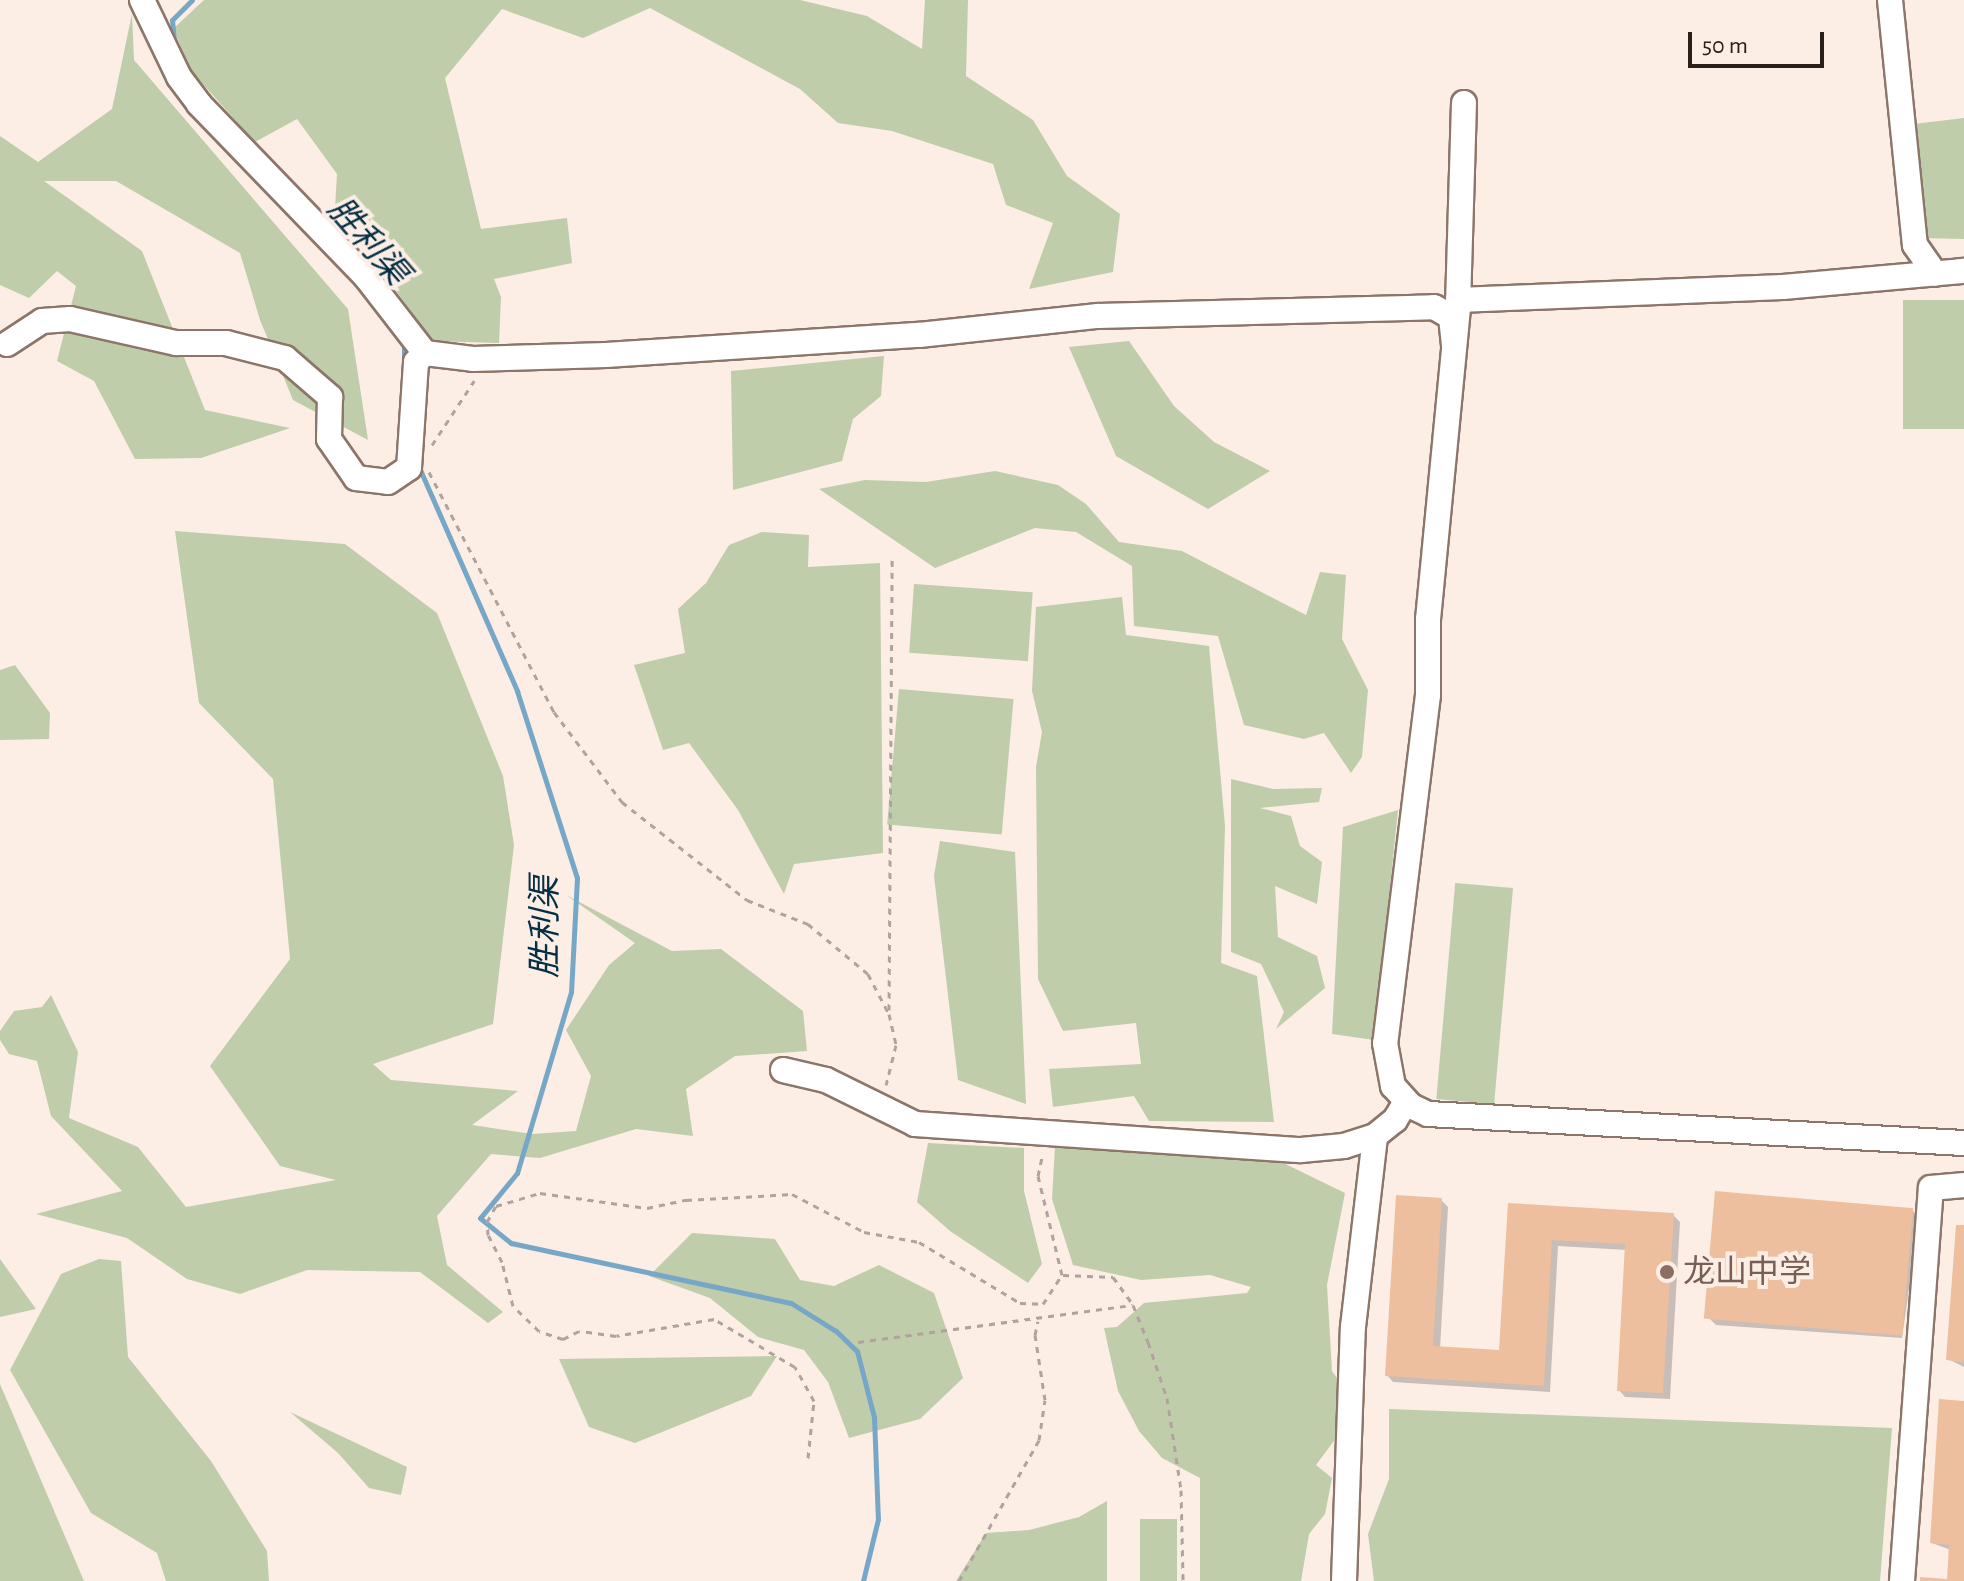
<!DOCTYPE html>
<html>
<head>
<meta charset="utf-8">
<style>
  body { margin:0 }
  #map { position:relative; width:1964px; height:1581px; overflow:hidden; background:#fcede5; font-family:"Alegreya Sans","Noto Sans SC",sans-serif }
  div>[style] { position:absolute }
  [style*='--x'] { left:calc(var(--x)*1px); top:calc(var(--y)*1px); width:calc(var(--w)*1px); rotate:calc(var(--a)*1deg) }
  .green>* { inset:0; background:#c0cdaa; transform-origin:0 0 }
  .shadow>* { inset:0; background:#0003 }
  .stream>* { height:5px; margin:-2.5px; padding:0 2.5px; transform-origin:2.5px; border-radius:2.5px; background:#77a7c7 }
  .building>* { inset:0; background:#edbf9e; transform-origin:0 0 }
  .path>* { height:3px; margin-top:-1.5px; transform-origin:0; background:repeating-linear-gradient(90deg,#b0a39d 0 6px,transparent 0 12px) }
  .roads { filter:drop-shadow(2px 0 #8c7669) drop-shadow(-2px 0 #8c7669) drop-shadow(0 2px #8c7669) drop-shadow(0 -2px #8c7669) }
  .minor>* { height:24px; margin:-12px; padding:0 12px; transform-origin:12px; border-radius:12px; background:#fff }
  .dots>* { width:22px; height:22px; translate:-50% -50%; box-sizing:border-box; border:4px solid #fcede5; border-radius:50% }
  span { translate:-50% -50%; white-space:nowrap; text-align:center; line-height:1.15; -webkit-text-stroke:8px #fcede5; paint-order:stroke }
  .education-label { font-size:32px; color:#785e54 }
  .left { translate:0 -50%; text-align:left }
  .water-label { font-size:34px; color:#052f45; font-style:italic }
  .scale { position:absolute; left:1688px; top:32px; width:136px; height:36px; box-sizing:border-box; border:4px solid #29201c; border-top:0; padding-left:10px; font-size:24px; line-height:28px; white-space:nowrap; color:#29201c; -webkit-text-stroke:6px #fcede5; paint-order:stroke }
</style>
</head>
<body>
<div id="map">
  <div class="green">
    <div style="clip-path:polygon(204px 0,800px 0,867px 16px,922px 49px,925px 0,968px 0,966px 76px,1033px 120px,1067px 176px,1120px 214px,1113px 272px,1029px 289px,1053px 223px,1006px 205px,993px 164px,892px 131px,838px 123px,800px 89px,650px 8px,583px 38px,502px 9px,445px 78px,481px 229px,567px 218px,572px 263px,494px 279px,501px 297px,499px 343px,433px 341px,335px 208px,337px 174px,297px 119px,255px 142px,192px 72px,173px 29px)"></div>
    <div style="clip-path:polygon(132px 14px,134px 60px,348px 309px,368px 440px,293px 400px,260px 320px,240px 253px,116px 181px,44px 181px,142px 251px,205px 410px,290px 428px,201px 458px,135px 459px,94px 381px,57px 361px,76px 286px,57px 271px,29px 298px,0 285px,0 136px,38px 162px,112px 109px)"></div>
    <div style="clip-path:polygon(1964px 118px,1964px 239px,1918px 238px,1905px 125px)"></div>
    <div style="left:1964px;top:300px;width:129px;height:61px;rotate:90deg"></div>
    <div style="clip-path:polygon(1129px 341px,1174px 406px,1214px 442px,1270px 471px,1208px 509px,1116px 456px,1069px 347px)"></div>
    <div style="clip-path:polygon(884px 356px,881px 396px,853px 419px,842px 461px,733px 490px,731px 371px)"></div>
    <div style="clip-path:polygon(995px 471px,1058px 485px,1086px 504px,1119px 542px,1182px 551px,1306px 615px,1320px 572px,1346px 575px,1342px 639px,1368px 690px,1362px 757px,1351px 773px,1324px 733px,1304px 739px,1244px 725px,1218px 636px,1134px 626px,1132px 566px,1076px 532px,1035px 528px,935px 568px,819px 489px,865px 480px,926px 482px)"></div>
    <div style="clip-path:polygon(175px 531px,345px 544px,437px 613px,503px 776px,514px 845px,493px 1024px,373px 1064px,391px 1080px,518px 1091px,472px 1125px,532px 1134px,576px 1131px,591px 1076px,566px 1030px,609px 965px,635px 943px,566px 895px,672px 951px,721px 949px,803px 1011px,807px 1051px,735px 1056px,686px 1089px,693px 1136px,636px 1129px,540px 1158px,491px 1154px,437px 1216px,447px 1265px,503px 1312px,488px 1323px,420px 1272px,307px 1270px,240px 1294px,187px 1279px,127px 1238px,36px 1214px,122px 1191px,51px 1116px,37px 1061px,9px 1054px,0 1040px,0 1031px,14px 1011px,42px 1007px,51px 995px,78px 1052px,69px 1118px,138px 1147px,186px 1207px,336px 1180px,280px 1166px,210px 1066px,290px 959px,273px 779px,199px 703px)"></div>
    <div style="clip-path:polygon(762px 532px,809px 535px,808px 567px,880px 563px,883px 853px,794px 864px,784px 894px,738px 810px,689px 743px,663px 750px,634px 665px,685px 653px,678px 609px,706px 583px,729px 545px)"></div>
    <div style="left:914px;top:584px;width:119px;height:69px;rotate:4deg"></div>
    <div style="clip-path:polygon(1122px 597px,1126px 635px,1209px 646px,1225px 826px,1221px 963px,1257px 976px,1274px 1122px,1149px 1121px,1134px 1096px,1053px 1107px,1049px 1069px,1141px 1064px,1136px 1023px,1063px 1031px,1038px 979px,1036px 767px,1042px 732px,1032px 691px,1036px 607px)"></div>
    <div style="clip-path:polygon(15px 665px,50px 713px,49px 739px,0 740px,0 670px)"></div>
    <div style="left:899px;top:689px;width:115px;height:136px;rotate:5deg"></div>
    <div style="clip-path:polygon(1231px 779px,1273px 789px,1322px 788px,1319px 802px,1260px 808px,1291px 816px,1300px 846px,1322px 862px,1317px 904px,1275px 886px,1278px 937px,1317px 956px,1325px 988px,1276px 1029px,1284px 1012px,1261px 964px,1231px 952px)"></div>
    <div style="clip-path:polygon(1398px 810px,1374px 1040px,1332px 1034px,1343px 827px)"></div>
    <div style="clip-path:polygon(940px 841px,1015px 852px,1026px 1104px,958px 1080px,934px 876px)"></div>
    <div style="left:1513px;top:888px;width:217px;height:58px;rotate:95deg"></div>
    <div style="clip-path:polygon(928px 1143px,1024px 1148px,1024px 1191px,1042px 1264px,1028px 1283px,950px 1231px,917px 1202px)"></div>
    <div style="clip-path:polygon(1055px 1146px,1273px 1158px,1345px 1193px,1327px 1285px,1332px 1371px,1342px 1385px,1339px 1434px,1316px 1465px,1332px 1478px,1325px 1514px,1309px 1534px,1301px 1581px,1200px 1581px,1200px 1478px,1162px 1458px,1139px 1431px,1118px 1391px,1104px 1328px,1117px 1327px,1144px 1303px,1247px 1293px,1251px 1287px,1210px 1275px,1141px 1280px,1073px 1265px,1052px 1199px)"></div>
    <div style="clip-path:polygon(692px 1233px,775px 1239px,800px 1280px,834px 1286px,879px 1265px,934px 1293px,963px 1378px,920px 1419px,849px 1438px,828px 1382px,804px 1350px,758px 1337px,710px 1298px,649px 1276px)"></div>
    <div style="clip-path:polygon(0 1259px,36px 1309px,0 1317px)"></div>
    <div style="clip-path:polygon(99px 1259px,121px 1261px,128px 1357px,211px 1461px,267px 1551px,269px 1581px,166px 1581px,157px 1553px,91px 1513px,10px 1370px,61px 1274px)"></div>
    <div style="clip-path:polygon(777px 1356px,751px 1396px,635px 1443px,589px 1427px,559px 1359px)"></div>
    <div style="clip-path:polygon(0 1384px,84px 1581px,0 1581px)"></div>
    <div style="clip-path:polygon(1389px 1409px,1892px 1428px,1880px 1581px,1374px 1581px,1368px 1534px,1389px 1479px)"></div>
    <div style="clip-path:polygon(290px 1412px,407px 1467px,401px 1495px,369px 1488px,338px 1453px)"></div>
    <div style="clip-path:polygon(1107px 1501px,1107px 1581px,956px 1581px,986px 1533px,1029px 1530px,1079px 1517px)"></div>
    <div style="left:1177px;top:1519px;width:62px;height:37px;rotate:90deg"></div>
  </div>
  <div class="shadow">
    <div style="clip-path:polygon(1441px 1200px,1448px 1207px,1440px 1349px,1501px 1352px,1510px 1205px,1673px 1215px,1680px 1222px,1670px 1399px,1625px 1397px,1619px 1390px,1627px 1250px,1558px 1246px,1550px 1392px,1393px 1382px,1387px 1375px)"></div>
    <div style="clip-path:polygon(1912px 1210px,1919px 1217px,1902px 1338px,1716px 1325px,1709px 1318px)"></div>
    <div style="clip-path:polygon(1964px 1227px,1964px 1367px,1948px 1359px)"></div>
    <div style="clip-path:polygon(1964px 1403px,1964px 1581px,1922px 1581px,1948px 1581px,1951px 1550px,1932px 1543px)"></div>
  </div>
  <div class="stream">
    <div style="--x:174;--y:42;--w:22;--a:-95"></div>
    <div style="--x:172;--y:20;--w:28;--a:-45"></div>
    <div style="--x:404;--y:340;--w:26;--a:90"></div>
    <div style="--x:418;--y:465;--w:247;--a:66.3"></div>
    <div style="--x:517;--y:691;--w:196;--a:72.2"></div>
    <div style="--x:577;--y:878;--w:114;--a:93"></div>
    <div style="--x:571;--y:992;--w:189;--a:106.6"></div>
    <div style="--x:517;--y:1173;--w:58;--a:129.4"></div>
    <div style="--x:480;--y:1218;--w:40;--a:39"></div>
    <div style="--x:511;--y:1243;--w:286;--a:12.1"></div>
    <div style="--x:791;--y:1303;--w:53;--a:31.9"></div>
    <div style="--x:836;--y:1331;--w:29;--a:44"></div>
    <div style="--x:857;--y:1351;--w:68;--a:75.6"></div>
    <div style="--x:874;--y:1417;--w:102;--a:87.8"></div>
    <div style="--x:878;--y:1519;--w:64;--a:103.6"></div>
  </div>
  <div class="building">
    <div style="left:1715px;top:1191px;width:199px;height:128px;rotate:5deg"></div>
    <div style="clip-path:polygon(1396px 1195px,1442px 1198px,1433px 1346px,1499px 1350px,1508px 1203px,1674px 1213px,1663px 1393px,1617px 1391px,1625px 1244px,1552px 1240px,1544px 1386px,1385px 1376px)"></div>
    <div style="clip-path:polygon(1956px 1225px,1964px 1225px,1964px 1362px,1946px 1360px)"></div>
    <div style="clip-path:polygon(1939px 1399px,1964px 1401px,1964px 1581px,1920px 1581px,1920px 1577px,1947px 1579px,1949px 1545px,1930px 1543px)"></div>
  </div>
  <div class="path">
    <div style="--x:432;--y:445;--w:77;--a:-56.7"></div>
    <div style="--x:429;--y:472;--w:271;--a:62.5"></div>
    <div style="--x:554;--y:712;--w:113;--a:52.9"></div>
    <div style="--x:622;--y:802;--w:159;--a:38.1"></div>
    <div style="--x:747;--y:900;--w:66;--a:21.5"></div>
    <div style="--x:808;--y:924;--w:78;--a:39.8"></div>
    <div style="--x:868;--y:974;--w:45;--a:62.3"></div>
    <div style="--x:889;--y:1014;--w:32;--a:77"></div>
    <div style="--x:896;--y:1045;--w:41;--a:104"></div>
    <div style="--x:889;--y:1010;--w:452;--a:-89.6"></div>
    <div style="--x:1063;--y:1275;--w:50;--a:2.3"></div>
    <div style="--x:1113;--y:1277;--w:34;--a:54"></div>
    <div style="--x:1133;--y:1305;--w:40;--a:68"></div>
    <div style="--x:1148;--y:1342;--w:59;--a:71.3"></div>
    <div style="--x:1167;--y:1398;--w:93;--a:81.3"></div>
    <div style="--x:1181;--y:1490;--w:91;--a:88.7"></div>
    <div style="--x:858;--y:1342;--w:277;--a:-7.7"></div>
    <div style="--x:808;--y:1458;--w:57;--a:-84"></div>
    <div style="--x:814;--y:1401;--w:39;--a:-119"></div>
    <div style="--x:795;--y:1367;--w:94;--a:-149.3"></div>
    <div style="--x:714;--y:1319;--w:99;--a:170.2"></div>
    <div style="--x:616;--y:1336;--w:37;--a:-172"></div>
    <div style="--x:579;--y:1331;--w:18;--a:153"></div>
    <div style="--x:563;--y:1339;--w:25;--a:-162"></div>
    <div style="--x:539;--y:1331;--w:36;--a:-136"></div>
    <div style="--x:513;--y:1306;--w:45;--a:-104"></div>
    <div style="--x:502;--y:1262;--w:30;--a:-117"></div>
    <div style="--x:488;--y:1235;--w:13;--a:-94"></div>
    <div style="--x:487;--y:1222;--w:18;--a:-61"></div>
    <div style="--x:496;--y:1206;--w:46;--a:-16.5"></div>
    <div style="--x:540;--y:1193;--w:108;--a:8"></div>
    <div style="--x:647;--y:1208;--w:40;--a:-12"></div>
    <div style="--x:686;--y:1200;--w:106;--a:-3.2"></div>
    <div style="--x:792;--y:1194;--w:81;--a:27.8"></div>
    <div style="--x:864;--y:1232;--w:56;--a:10.3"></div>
    <div style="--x:919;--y:1242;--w:118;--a:31.1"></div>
    <div style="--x:1020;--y:1303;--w:23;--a:2"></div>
    <div style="--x:1043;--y:1304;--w:35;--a:-57"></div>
    <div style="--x:1062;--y:1275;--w:102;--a:-103.6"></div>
    <div style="--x:1038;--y:1176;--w:24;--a:-78"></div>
    <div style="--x:959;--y:1581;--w:162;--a:-60.4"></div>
    <div style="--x:1039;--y:1440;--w:40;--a:-81.5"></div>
    <div style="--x:1045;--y:1400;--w:66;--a:-98.7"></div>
    <div style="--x:1035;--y:1335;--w:14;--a:-78"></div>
  </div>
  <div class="roads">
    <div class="minor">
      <div style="--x:142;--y:0;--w:85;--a:64.3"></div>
      <div style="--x:179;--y:77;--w:34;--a:53"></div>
      <div style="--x:199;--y:104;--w:240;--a:46"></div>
      <div style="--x:366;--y:277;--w:96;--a:52.2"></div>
      <div style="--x:1890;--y:0;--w:246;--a:84.2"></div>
      <div style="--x:1915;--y:245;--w:35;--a:55"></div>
      <div style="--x:1464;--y:103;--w:205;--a:91.7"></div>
      <div style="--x:1458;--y:308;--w:312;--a:95.5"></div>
      <div style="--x:1428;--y:619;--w:76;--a:90"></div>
      <div style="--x:1428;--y:695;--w:351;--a:97"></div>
      <div style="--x:1385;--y:1043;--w:44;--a:79.5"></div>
      <div style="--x:1393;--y:1086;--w:27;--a:48"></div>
      <div style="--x:1411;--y:1106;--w:19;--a:25"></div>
      <div style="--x:1428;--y:1114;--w:537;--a:3.1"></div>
      <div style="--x:7;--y:344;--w:42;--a:-33.3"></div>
      <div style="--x:42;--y:321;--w:28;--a:-4"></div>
      <div style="--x:70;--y:319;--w:109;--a:12.8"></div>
      <div style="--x:176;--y:343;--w:50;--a:0"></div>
      <div style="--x:226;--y:343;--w:61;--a:14.3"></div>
      <div style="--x:285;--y:358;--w:60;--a:40.9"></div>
      <div style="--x:330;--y:397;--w:42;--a:91.4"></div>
      <div style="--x:329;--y:439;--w:47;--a:55.3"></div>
      <div style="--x:356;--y:478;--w:32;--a:7"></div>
      <div style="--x:388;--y:482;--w:25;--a:-34"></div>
      <div style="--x:409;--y:468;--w:106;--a:-86.2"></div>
      <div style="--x:416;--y:362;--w:13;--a:-45"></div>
      <div style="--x:425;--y:353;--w:48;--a:7.1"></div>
      <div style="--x:473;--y:359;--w:133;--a:-1.7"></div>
      <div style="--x:606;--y:355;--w:314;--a:-3.7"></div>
      <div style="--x:919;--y:335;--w:180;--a:-6.1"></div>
      <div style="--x:1098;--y:316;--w:336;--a:-1.5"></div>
      <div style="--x:1434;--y:307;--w:20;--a:30"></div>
      <div style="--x:1451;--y:317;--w:27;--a:84"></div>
      <div style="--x:1454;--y:344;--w:44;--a:-84.8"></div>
      <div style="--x:1458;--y:300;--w:325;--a:-2.3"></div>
      <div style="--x:1783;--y:287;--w:182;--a:-5.1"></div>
      <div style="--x:783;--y:1070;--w:44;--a:13.1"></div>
      <div style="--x:826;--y:1080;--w:99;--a:26.3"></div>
      <div style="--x:915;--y:1124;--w:387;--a:3.9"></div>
      <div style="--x:1301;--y:1150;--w:43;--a:-5.3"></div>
      <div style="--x:1344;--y:1146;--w:33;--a:-18"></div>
      <div style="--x:1375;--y:1136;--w:26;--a:-39"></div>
      <div style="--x:1395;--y:1120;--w:21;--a:-59"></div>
      <div style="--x:1344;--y:1581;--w:254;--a:-88"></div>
      <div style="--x:1353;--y:1327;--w:192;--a:-83.4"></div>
      <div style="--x:1902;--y:1581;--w:394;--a:-85.8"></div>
      <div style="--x:1931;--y:1188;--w:33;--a:-5"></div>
    </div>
  </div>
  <div class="dots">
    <div style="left:1667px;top:1272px;background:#8d6e63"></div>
  </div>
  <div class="education-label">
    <span class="left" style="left:1683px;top:1272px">龙山中学</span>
  </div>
  <div class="water-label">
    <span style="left:367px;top:242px;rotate:49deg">胜利渠</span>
    <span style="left:547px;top:927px;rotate:-90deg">胜利渠</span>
  </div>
  <div class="scale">50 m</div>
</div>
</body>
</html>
